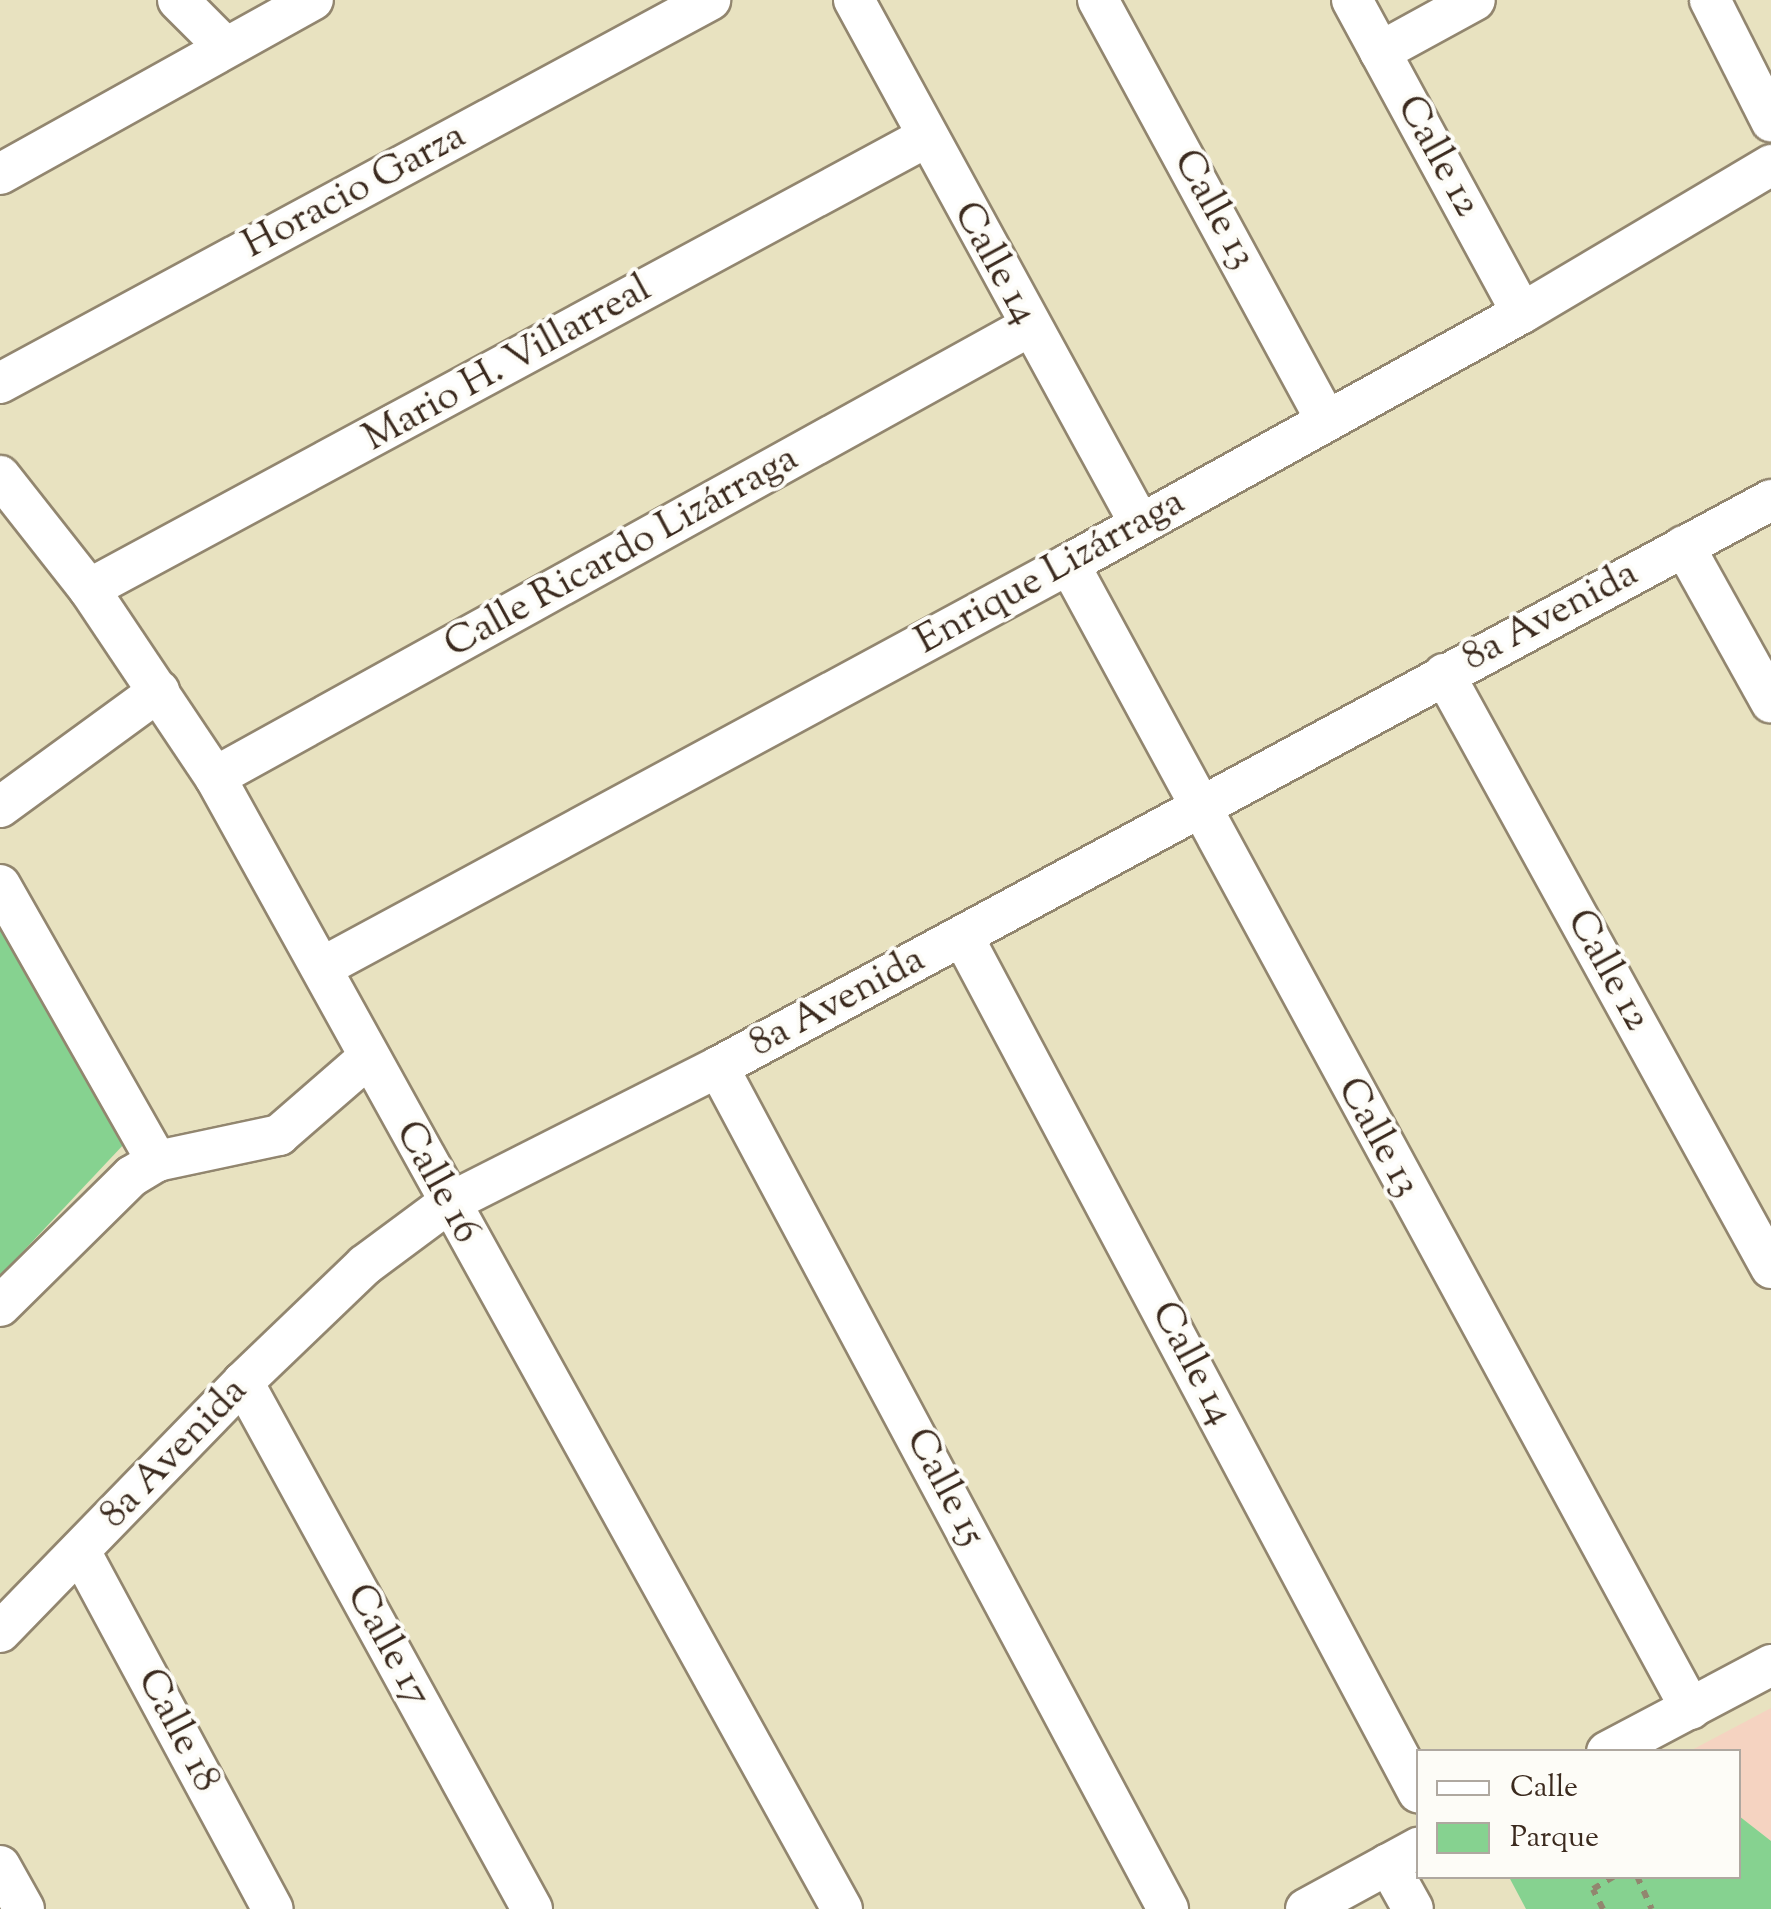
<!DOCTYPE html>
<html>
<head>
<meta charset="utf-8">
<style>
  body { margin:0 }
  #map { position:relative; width:1771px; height:1909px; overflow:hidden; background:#e8e2c0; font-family:"Sorts Mill Goudy",serif }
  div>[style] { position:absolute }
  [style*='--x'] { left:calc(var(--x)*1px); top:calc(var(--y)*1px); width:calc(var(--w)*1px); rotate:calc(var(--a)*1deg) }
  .built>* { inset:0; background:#f5d3c1 }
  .green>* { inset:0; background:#86d290 }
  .path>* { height:6px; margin-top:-3px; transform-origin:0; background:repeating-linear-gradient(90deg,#92866f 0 8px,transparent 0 16px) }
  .roads { filter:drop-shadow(2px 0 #92866f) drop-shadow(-2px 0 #92866f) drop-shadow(0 2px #92866f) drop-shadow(0 -2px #92866f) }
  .minor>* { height:40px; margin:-20px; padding:0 20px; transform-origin:20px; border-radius:20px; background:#fff }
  span { translate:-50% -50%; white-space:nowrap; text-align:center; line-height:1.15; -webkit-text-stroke:8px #fdfcf7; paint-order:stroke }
  .street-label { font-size:40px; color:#3b2a1e }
  .legend { position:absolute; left:1416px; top:1749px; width:325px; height:130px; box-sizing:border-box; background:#fdfcf7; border:2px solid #afa8a0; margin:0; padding:12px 18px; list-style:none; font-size:30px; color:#3b2a1e }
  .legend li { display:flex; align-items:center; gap:20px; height:50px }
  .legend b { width:50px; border:2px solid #afa8a0 }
</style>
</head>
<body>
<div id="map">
  <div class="built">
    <div style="clip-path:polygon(1771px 1708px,1771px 1841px,1739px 1816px,1738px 1752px,1688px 1752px)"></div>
  </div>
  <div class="green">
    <div style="clip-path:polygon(0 911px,125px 1143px,0 1276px)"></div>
    <div style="clip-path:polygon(1739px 1816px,1771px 1841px,1771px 1909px,1526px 1909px,1509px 1877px,1738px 1876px)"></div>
  </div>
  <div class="path">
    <div style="--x:1637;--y:1876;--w:36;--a:66"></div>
    <div style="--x:1603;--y:1909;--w:22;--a:-117"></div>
    <div style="--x:1593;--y:1889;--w:26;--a:-31"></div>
  </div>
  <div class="roads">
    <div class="minor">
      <div style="--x:178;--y:0;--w:66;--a:45"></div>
      <div style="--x:854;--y:0;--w:597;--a:61.37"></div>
      <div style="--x:1098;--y:0;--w:479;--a:61.5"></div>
      <div style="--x:1352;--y:0;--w:356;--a:61.5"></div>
      <div style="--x:1710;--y:0;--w:136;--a:63.2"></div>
      <div style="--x:1380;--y:52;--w:108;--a:-28.7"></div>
      <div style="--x:0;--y:174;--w:358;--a:-29.1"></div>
      <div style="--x:0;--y:383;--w:807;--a:-28.34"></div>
      <div style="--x:0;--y:476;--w:144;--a:51.8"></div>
      <div style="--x:89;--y:589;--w:226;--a:56.2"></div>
      <div style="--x:215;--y:777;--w:1294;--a:61.02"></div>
      <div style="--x:1684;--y:546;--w:179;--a:60.9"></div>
      <div style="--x:1069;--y:564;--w:1303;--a:61.49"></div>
      <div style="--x:89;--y:589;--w:950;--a:-28.35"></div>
      <div style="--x:1444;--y:674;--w:678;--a:61.17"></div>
      <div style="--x:215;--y:777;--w:929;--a:-28.96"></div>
      <div style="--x:0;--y:807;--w:197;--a:-36.1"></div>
      <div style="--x:0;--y:885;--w:318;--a:60.4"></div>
      <div style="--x:963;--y:937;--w:969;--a:61.98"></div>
      <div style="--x:323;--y:967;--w:848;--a:-28.38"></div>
      <div style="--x:1069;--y:564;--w:518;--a:-28.99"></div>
      <div style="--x:1522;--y:313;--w:290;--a:-30.7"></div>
      <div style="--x:718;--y:1067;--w:955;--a:61.88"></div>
      <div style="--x:0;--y:1306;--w:185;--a:-44.6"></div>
      <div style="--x:132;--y:1176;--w:29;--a:-31"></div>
      <div style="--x:157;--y:1161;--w:125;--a:-12"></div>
      <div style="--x:279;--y:1135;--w:118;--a:-40.9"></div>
      <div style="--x:243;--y:1382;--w:601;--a:61.26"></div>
      <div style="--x:81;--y:1553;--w:404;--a:61.7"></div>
      <div style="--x:0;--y:1632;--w:349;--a:-45.8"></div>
      <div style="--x:243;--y:1382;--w:169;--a:-43.8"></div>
      <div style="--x:365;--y:1265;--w:102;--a:-36.6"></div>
      <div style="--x:447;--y:1204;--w:304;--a:-26.8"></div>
      <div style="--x:718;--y:1067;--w:1196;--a:-28.3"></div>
      <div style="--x:1607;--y:1752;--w:186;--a:-27.9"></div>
      <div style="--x:1388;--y:1864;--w:51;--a:60.9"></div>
      <div style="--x:0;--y:1866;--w:49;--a:60.8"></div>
      <div style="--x:1306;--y:1909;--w:128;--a:-28.6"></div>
    </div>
  </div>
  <div class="street-label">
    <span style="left:1437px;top:157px;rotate:61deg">Calle 12</span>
    <span style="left:355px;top:192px;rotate:-28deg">Horacio Garza</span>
    <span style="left:1213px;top:210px;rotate:61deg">Calle 13</span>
    <span style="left:994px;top:264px;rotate:61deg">Calle 14</span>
    <span style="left:508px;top:365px;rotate:-29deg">Mario H. Villarreal</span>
    <span style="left:622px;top:553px;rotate:-29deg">Calle Ricardo Lizárraga</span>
    <span style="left:1051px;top:573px;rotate:-29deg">Enrique Lizárraga</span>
    <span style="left:1551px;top:617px;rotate:-28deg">8a Avenida</span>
    <span style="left:1607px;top:971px;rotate:61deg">Calle 12</span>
    <span style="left:838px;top:1003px;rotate:-28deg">8a Avenida</span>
    <span style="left:1377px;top:1138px;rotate:61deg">Calle 13</span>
    <span style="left:436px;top:1183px;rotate:61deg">Calle 16</span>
    <span style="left:1191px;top:1364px;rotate:62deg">Calle 14</span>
    <span style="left:175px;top:1454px;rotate:-46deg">8a Avenida</span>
    <span style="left:944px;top:1488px;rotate:62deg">Calle 15</span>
    <span style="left:387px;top:1646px;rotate:61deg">Calle 17</span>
    <span style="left:177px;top:1731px;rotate:62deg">Calle 18</span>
  </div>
  <ul class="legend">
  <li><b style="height:12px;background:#fff"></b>Calle</li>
  <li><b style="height:28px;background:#86d290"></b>Parque</li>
  </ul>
</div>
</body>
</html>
